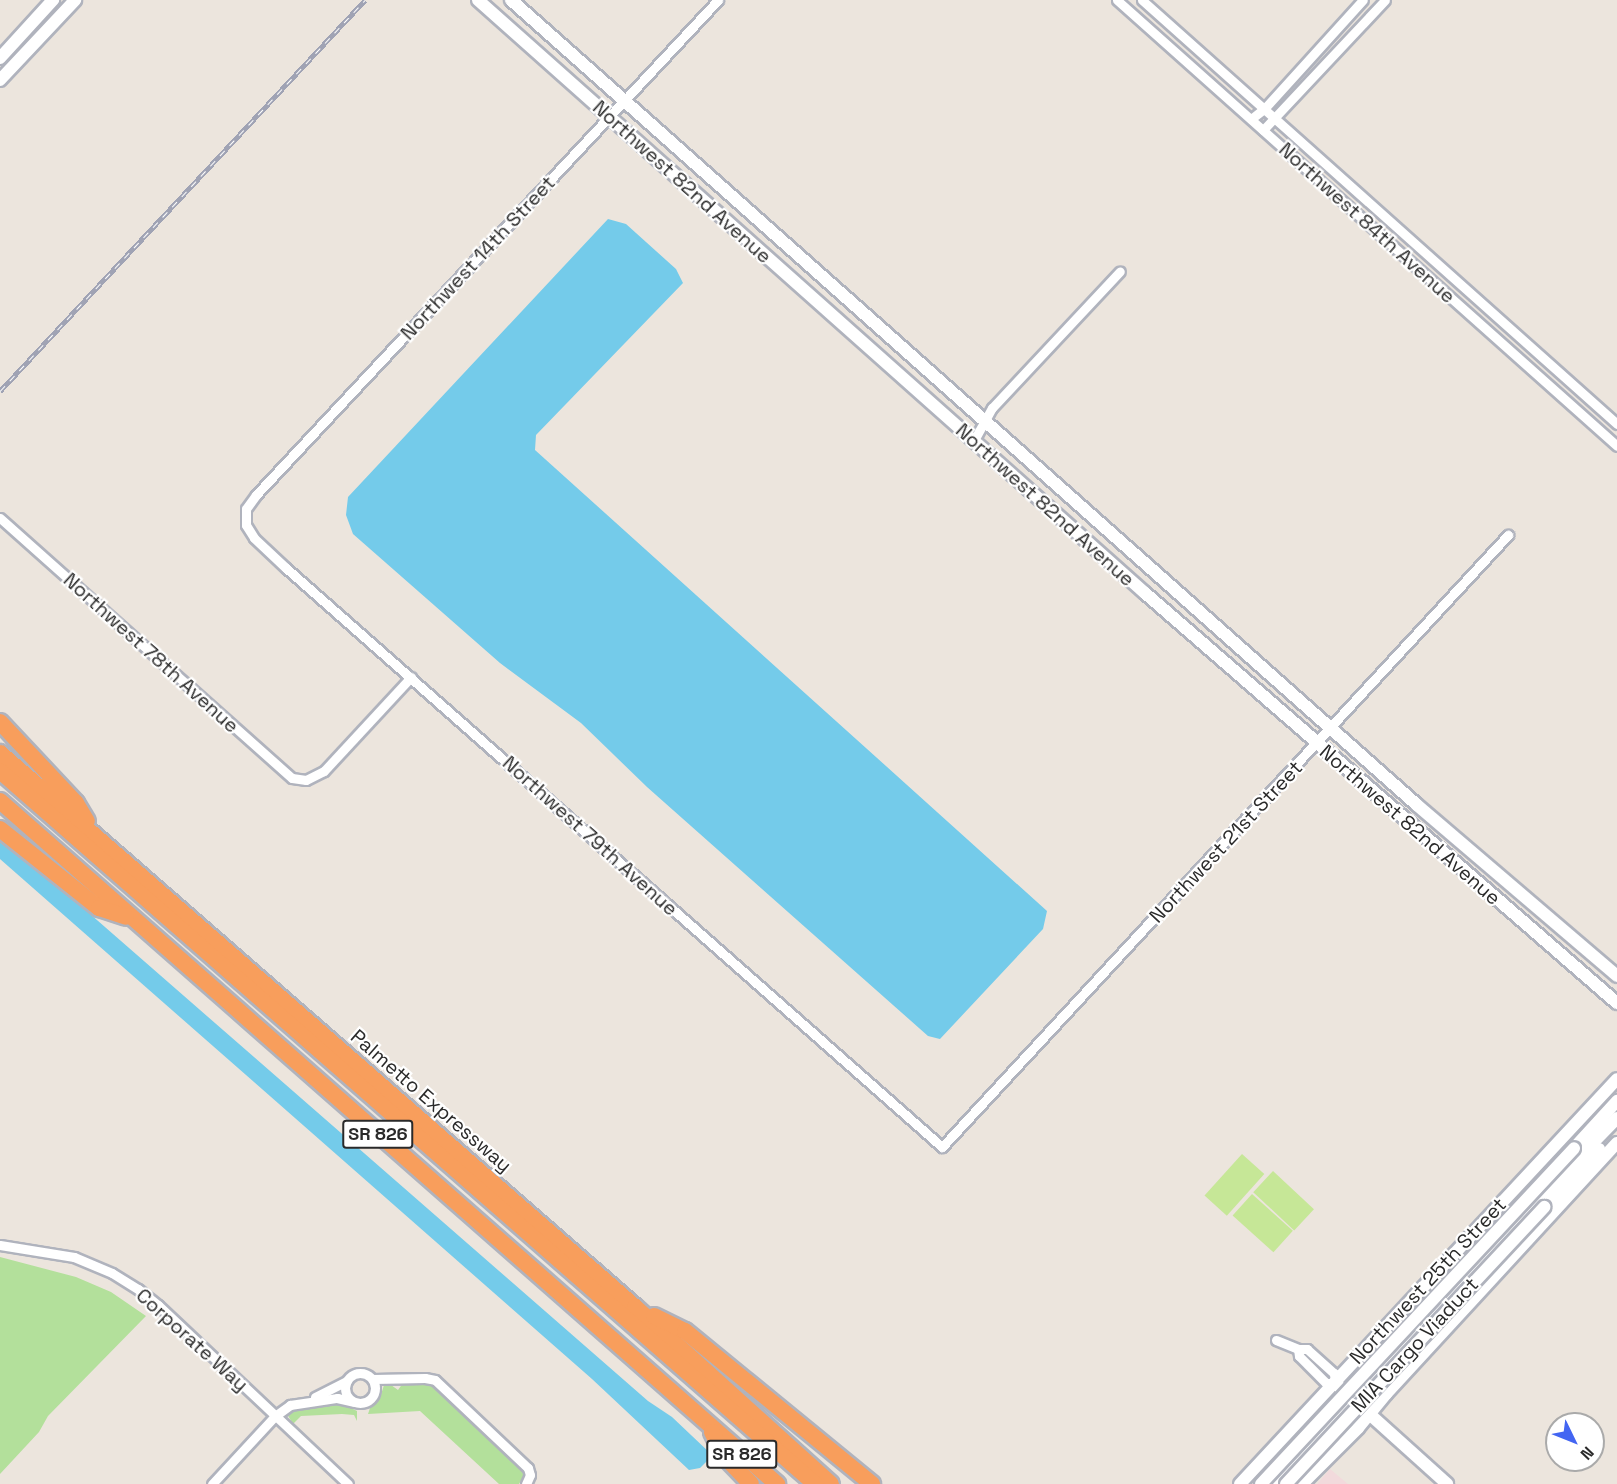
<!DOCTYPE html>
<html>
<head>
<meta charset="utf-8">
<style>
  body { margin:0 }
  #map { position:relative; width:1617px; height:1484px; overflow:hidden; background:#ece5dd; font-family:"Space Grotesk",sans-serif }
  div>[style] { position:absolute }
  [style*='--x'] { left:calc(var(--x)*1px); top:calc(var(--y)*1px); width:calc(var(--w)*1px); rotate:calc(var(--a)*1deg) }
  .medical>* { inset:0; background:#f2dadc }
  .green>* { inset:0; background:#b3e09b }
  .pitch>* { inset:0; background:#c6e797; transform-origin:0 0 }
  .water>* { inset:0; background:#74cbea }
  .roads { filter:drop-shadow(2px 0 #b0b3bd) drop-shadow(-2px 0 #b0b3bd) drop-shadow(0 2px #b0b3bd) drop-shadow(0 -2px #b0b3bd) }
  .street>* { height:9px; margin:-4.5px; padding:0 4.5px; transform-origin:4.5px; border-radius:4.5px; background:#fff }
  .street>.ring { margin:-4.5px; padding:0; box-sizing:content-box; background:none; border:9px solid #fff; border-radius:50% }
  .secondary>* { height:12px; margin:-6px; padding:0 6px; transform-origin:6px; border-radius:6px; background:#fff }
  .highway>* { height:16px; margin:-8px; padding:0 8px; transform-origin:8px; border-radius:8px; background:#f89e5c }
  .rail>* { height:4.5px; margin-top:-2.25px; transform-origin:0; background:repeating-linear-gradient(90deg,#fff 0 7px,#a0a3b4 0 14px); box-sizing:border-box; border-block:2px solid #a0a3b4 }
  .bridges { filter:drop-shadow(2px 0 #b0b3bd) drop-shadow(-2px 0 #b0b3bd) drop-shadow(0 2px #b0b3bd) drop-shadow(0 -2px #b0b3bd) }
  .secondary-bridge>* { height:12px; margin:-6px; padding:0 6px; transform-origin:6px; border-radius:6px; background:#fff }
  span { translate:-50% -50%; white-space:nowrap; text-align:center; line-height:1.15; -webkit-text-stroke:4.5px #fff; paint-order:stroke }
  .shield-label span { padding:2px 4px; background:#fff; border:2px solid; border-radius:4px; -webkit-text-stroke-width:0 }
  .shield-label { font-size:18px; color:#2a2a2a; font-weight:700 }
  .street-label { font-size:20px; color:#2a2a2a }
  .north { position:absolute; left:1545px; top:1412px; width:60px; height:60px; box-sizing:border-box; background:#fff; border:2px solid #aaa; border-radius:50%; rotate:133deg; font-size:16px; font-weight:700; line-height:24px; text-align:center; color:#2a2a2a }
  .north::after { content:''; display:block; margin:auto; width:21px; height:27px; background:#4365f2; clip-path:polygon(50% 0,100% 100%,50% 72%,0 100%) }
</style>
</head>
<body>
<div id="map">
  <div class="medical">
    <div style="clip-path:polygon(1330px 1469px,1348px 1484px,1317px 1484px)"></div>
  </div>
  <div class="green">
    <div style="clip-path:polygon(0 1257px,76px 1277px,111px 1292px,146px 1316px,48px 1416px,39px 1432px,0 1474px)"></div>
    <div style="clip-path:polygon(427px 1382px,436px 1387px,524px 1469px,525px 1473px,519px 1484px,499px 1484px,420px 1411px,368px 1414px,370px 1408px,380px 1398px,384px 1385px,391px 1385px,398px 1390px,403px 1383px)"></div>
    <div style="clip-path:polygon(337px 1401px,357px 1411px,357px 1421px,354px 1415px,342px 1414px,301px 1416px,293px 1424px,287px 1414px,294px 1409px)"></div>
  </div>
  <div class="pitch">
    <div style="left:1242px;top:1154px;width:30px;height:56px;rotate:42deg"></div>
    <div style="left:1273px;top:1171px;width:56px;height:29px;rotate:43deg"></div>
    <div style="left:1252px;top:1194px;width:55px;height:29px;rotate:42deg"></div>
  </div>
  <div class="water">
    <div style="clip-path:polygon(608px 219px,626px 224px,676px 269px,683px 283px,536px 435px,535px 450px,1047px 911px,1043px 929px,940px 1039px,928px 1036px,647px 787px,581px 723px,500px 663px,353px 534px,346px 515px,348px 497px)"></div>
    <div style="clip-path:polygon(0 842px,58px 886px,648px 1401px,672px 1417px,710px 1453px,707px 1461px,700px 1468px,689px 1470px,592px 1379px,0 859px)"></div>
  </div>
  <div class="roads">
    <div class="street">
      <div style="--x:718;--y:0;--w:677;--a:133.03"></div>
      <div style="--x:256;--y:495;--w:17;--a:126"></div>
      <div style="--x:246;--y:509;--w:16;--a:90"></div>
      <div style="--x:246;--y:525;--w:15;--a:58"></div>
      <div style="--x:254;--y:538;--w:44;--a:43.2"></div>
      <div style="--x:286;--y:568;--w:875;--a:41.43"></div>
      <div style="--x:942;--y:1147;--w:834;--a:-47.24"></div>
      <div style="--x:1117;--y:0;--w:670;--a:41.73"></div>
      <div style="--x:1142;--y:0;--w:637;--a:41.75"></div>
      <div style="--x:1251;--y:119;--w:16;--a:-38"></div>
      <div style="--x:1264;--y:109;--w:147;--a:-47.8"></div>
      <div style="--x:1263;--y:130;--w:178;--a:-46.8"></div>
      <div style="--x:973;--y:442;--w:39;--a:-61"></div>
      <div style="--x:992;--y:408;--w:187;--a:-46.9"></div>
      <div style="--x:0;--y:518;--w:391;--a:41.7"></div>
      <div style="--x:292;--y:778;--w:14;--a:8"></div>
      <div style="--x:306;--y:780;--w:20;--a:-27"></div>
      <div style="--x:324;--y:771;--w:128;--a:-47.2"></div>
      <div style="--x:0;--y:1245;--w:75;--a:9.2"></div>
      <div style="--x:74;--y:1257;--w:41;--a:22.8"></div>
      <div style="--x:112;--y:1273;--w:31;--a:32"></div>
      <div style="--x:138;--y:1289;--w:26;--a:39"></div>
      <div style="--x:158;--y:1305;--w:261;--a:43.3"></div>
      <div style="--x:1276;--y:1340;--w:24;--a:22"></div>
      <div style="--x:1298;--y:1349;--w:9;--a:0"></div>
      <div style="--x:1307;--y:1349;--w:36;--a:42"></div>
      <div style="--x:1334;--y:1373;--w:10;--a:84"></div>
      <div style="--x:1335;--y:1383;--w:9;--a:180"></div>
      <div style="--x:1326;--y:1383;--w:38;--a:-135"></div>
      <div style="--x:1299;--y:1356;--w:7;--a:-98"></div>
      <div class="ring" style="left:345px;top:1373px;width:21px;height:21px"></div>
      <div style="--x:373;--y:1379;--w:52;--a:-1.1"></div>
      <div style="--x:425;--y:1378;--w:10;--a:11"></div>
      <div style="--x:435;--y:1380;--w:128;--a:43.4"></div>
      <div style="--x:528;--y:1468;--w:7;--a:74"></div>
      <div style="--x:530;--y:1475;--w:10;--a:114"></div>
      <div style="--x:315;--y:1397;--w:36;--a:-27"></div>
      <div style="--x:212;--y:1484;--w:93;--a:-47.2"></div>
      <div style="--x:275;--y:1416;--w:19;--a:-36"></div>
      <div style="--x:290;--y:1405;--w:48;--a:-8.5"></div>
      <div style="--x:337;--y:1398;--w:17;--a:13"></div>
    </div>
    <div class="secondary">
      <div style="--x:478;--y:0;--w:892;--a:41.64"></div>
      <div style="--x:1145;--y:593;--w:625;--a:40.98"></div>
      <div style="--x:511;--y:0;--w:1212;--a:41.62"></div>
      <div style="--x:1417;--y:805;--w:263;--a:40.5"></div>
      <div style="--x:0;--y:58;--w:79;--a:-47.6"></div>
      <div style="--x:0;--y:80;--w:110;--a:-46.8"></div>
      <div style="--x:1574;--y:1148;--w:64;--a:-47.5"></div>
      <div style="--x:1544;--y:1207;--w:80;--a:-46.5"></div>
      <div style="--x:1335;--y:1383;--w:151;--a:42"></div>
      <div style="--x:1240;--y:1484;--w:553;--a:-47.05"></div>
      <div style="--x:1275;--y:1484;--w:375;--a:-47.4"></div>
      <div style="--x:1529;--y:1208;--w:126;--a:-45.6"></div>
      <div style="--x:1302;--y:1484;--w:79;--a:-45"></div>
      <div style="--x:1358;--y:1428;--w:44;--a:-50.5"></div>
      <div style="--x:1386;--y:1394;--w:341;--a:-47.4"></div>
    </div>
    <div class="highway">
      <div style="--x:0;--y:722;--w:111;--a:46.8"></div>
      <div style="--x:76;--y:803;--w:21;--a:59"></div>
      <div style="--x:0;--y:753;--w:843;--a:41.1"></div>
      <div style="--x:635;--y:1307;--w:264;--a:42.1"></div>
      <div style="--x:0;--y:771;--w:1083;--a:41.18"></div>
      <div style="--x:0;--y:801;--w:1035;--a:41.32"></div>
      <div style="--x:0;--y:829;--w:127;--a:38.6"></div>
      <div style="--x:99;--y:908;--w:28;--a:18"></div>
      <div style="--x:654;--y:1316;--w:34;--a:26"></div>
      <div style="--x:685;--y:1331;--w:242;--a:39.3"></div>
      <div style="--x:712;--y:1432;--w:28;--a:63"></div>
      <div style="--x:725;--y:1457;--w:37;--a:46"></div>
    </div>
  </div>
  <div class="rail">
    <div style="--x:0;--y:391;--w:535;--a:-46.97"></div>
  </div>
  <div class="bridges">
    <div class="secondary-bridge">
      <div style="--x:1261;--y:1484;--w:459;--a:-47"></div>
      <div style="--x:1286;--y:1484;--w:379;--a:-47"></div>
    </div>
  </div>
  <div class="shield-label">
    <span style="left:378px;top:1134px">SR 826</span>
    <span style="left:742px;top:1454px">SR 826</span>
  </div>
  <div class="street-label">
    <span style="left:682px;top:182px;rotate:42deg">Northwest 82nd Avenue</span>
    <span style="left:1367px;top:223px;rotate:42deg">Northwest 84th Avenue</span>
    <span style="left:478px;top:258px;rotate:-47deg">Northwest 14th Street</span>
    <span style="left:1045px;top:505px;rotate:42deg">Northwest 82nd Avenue</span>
    <span style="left:151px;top:653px;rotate:42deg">Northwest 78th Avenue</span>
    <span style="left:1410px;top:825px;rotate:41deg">Northwest 82nd Avenue</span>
    <span style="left:590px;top:836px;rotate:42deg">Northwest 79th Avenue</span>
    <span style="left:1226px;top:842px;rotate:-47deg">Northwest 21st Street</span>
    <span style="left:431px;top:1101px;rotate:41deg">Palmetto Expressway</span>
    <span style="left:1428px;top:1281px;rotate:-47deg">Northwest 25th Street</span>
    <span style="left:192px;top:1340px;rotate:42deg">Corporate Way</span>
    <span style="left:1415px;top:1345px;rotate:-47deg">MIA Cargo Viaduct</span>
  </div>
  <div class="north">N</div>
</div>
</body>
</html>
